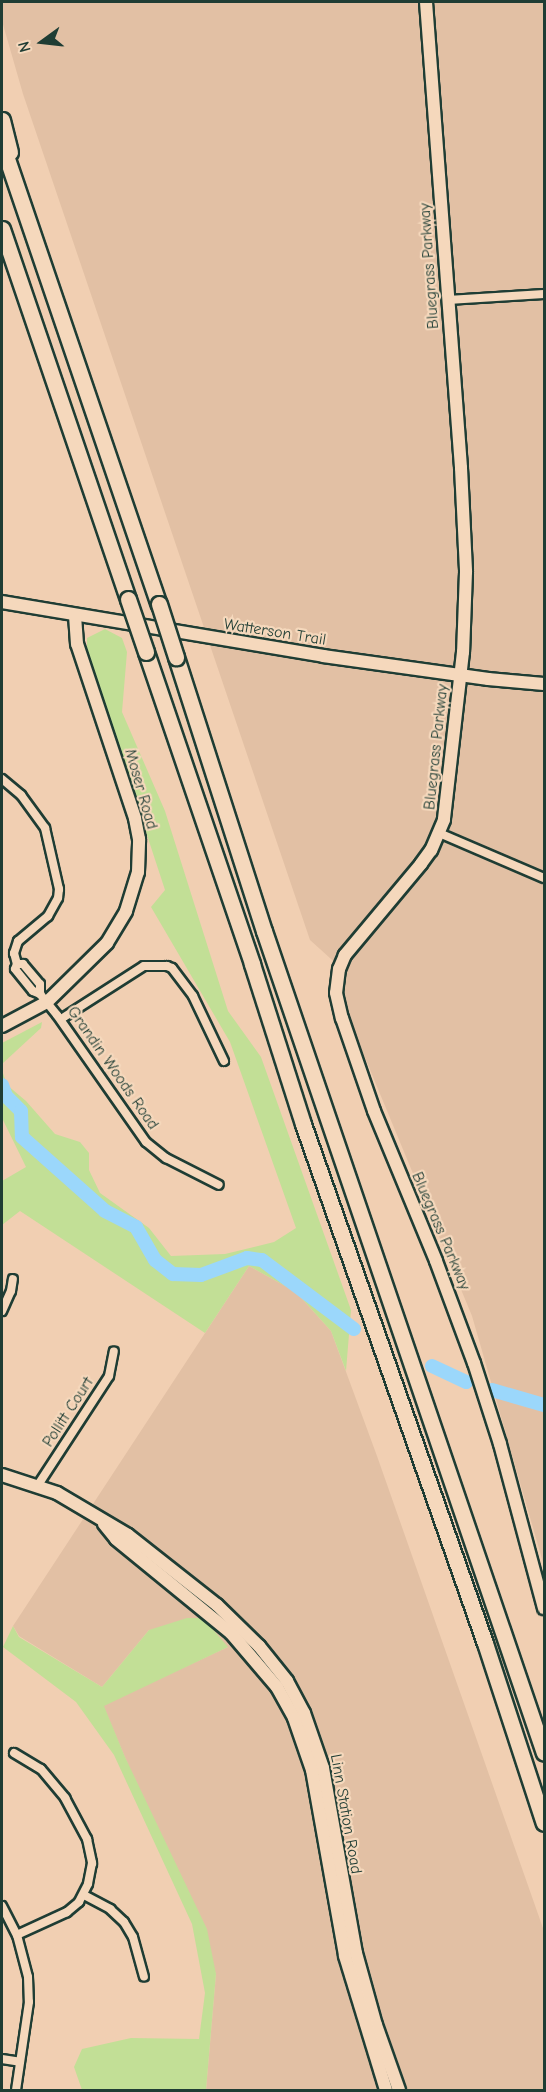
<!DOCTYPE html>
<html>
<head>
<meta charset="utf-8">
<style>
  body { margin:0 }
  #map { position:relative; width:546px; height:2092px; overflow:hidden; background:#f1cfb2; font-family:"Comic Neue",sans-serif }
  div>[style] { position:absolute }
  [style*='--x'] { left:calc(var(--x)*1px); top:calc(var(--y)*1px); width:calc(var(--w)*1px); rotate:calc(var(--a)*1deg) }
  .built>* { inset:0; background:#e2c0a4 }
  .green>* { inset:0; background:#c2df96 }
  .river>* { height:14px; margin:-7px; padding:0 7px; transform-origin:7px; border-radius:7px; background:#9bd7fb }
  .roads { filter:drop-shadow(2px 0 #1f3d34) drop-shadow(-2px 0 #1f3d34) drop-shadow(0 2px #1f3d34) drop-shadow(0 -2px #1f3d34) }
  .street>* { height:8px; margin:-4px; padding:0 4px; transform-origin:4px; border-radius:4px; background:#f5d8bc }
  .secondary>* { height:12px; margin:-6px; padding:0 6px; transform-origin:6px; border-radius:6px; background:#f5d8bc }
  .highway>* { height:15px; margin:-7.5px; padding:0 7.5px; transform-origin:7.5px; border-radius:7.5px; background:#f5d8bc }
  .bridges { filter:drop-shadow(2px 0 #1f3d34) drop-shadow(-2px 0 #1f3d34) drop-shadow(0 2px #1f3d34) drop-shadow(0 -2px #1f3d34) }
  .highway-bridge>* { height:15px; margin:-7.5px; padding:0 7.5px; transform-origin:7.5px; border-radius:7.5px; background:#f5d8bc }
  span { translate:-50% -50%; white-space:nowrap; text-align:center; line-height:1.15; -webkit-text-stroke:4.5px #f5d8bc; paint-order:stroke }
  .street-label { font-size:16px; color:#1f3d34 }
  .frame { position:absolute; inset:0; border:3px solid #1f3d34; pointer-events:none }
  .north { position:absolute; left:12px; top:12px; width:60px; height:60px; -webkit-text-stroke:4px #f5d8bc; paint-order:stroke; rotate:255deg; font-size:16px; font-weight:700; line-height:24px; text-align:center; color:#1f3d34 }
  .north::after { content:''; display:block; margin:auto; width:21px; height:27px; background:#1f3d34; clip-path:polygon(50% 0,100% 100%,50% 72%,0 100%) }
</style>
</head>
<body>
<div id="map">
  <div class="built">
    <div style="clip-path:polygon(2px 2px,544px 2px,544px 1566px,472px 1316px,349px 1019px,341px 968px,310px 940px,23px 94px,2px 21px)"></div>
    <div style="clip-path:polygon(249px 1266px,296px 1292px,331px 1331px,377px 1456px,544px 1931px,544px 2090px,206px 2090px,216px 1974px,103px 1705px,228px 1647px,149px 1630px,102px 1687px,19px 1636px,13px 1626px)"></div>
  </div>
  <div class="green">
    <div style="clip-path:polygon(105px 629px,122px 638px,127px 652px,122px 712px,165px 811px,228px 1011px,261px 1057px,351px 1310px,346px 1371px,331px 1331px,296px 1292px,249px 1266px,205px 1333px,20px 1211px,2px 1225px,2px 1181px,26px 1167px,2px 1118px,2px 1070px,7px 1085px,26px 1101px,55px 1134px,80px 1142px,89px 1153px,89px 1170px,100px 1193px,149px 1228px,171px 1256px,225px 1254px,274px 1242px,296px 1228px,230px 1042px,151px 907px,165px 890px,87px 652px,87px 638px)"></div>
    <div style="clip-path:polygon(42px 1022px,41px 1028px,2px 1064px,2px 1043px)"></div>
    <div style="clip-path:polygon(187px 1618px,203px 1618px,228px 1647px,104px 1706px,125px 1757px,207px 1929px,216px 1974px,206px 2090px,82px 2090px,74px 2067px,82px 2049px,131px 2038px,199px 2039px,205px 1993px,192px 1924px,114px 1755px,76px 1702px,3px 1647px,13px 1626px,19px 1637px,102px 1687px,149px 1630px)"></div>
  </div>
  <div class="river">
    <div style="--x:2;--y:1085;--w:12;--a:70"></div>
    <div style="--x:6;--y:1096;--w:21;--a:45"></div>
    <div style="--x:21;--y:1111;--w:26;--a:88"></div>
    <div style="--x:22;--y:1137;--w:111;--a:41.7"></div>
    <div style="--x:105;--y:1211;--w:35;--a:27"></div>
    <div style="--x:136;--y:1227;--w:38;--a:60"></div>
    <div style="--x:155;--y:1260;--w:23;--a:38"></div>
    <div style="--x:173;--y:1274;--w:28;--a:2"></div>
    <div style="--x:201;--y:1275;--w:49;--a:-20.3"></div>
    <div style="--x:247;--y:1258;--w:15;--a:8"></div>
    <div style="--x:262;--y:1260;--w:115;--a:36.9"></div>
    <div style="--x:432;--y:1366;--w:38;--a:25"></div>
    <div style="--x:492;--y:1390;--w:54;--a:16.1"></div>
  </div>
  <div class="roads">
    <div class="street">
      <div style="--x:448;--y:300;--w:96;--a:-3.6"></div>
      <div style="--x:2;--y:779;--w:25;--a:40"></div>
      <div style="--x:21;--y:795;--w:41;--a:54"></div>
      <div style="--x:45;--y:828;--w:63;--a:77.1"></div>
      <div style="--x:59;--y:889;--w:9;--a:96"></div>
      <div style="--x:58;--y:898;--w:21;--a:119"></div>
      <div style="--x:48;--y:916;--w:39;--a:140"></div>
      <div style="--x:18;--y:941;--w:13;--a:108"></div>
      <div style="--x:14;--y:953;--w:11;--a:75"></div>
      <div style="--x:17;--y:964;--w:5;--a:112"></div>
      <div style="--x:15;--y:969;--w:28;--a:51"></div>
      <div style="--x:33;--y:991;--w:8;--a:23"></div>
      <div style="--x:40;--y:994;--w:27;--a:51"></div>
      <div style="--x:57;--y:1015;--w:155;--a:55"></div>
      <div style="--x:146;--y:1142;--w:26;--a:39"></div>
      <div style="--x:166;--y:1158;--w:59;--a:27"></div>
      <div style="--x:439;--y:833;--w:114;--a:23.2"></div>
      <div style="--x:17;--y:964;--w:6;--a:0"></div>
      <div style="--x:23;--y:964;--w:26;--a:50"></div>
      <div style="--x:40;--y:984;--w:10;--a:90"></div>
      <div style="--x:61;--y:1019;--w:98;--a:-32.6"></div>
      <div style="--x:144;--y:966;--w:23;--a:0"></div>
      <div style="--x:167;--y:966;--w:5;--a:22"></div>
      <div style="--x:172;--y:968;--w:35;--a:53"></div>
      <div style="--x:193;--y:996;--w:72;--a:64.5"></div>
      <div style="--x:2;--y:1311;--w:22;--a:-66"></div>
      <div style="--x:11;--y:1291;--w:12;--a:-81"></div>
      <div style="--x:38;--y:1485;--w:130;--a:-56.9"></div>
      <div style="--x:109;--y:1376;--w:25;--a:-79"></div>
      <div style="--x:14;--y:1753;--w:31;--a:31"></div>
      <div style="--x:41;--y:1769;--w:38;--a:50"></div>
      <div style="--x:65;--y:1798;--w:47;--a:61.8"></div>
      <div style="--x:87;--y:1839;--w:25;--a:78"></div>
      <div style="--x:92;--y:1863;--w:21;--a:101"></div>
      <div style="--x:88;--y:1884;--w:20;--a:117"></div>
      <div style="--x:79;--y:1902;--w:16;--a:140"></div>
      <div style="--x:67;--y:1912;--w:55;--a:155.3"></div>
      <div style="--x:84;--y:1895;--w:30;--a:28"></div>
      <div style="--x:110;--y:1909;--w:19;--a:43"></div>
      <div style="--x:124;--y:1922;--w:17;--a:59"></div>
      <div style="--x:133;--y:1937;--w:41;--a:74.6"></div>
      <div style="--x:2;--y:1906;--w:33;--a:63"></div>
      <div style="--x:17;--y:1935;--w:43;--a:75.3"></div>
      <div style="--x:28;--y:1977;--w:25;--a:88"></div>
      <div style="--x:29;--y:2002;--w:89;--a:98.4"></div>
      <div style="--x:2;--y:2059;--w:18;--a:9"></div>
    </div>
    <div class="secondary">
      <div style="--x:426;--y:2;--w:467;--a:85.7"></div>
      <div style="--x:461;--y:468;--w:104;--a:87.2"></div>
      <div style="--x:466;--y:572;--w:80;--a:92.1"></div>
      <div style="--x:463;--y:652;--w:169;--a:96.5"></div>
      <div style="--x:444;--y:820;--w:33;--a:113"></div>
      <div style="--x:431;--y:850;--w:17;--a:126"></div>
      <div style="--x:421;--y:864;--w:119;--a:129.9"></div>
      <div style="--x:345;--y:955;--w:15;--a:113"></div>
      <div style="--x:339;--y:969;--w:24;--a:97"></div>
      <div style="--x:336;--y:993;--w:26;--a:77"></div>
      <div style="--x:342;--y:1018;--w:98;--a:71"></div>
      <div style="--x:374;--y:1111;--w:162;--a:67.5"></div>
      <div style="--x:436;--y:1261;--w:109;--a:69.6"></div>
      <div style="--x:474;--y:1363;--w:85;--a:72.2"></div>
      <div style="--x:500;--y:1444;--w:170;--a:75"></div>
      <div style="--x:2;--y:602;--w:326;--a:9.5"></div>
      <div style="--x:323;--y:656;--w:167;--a:7.9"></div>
      <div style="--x:488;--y:679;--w:56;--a:5.1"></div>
      <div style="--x:2;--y:1026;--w:51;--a:-28.1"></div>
      <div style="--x:47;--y:1002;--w:84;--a:-44.5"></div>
      <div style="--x:107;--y:943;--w:37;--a:-59"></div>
      <div style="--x:126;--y:911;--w:41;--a:-72.9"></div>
      <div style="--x:138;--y:872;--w:33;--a:-88"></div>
      <div style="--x:139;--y:839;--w:21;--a:-101"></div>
      <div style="--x:135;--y:818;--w:183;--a:-108.4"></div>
      <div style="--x:77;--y:644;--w:29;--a:-94"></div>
      <div style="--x:2;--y:1475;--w:58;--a:18.1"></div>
      <div style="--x:57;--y:1493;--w:82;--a:30.6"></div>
      <div style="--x:128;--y:1535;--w:113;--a:38.2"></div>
      <div style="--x:217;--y:1605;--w:59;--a:44.3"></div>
      <div style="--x:259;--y:1646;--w:45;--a:51.3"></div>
      <div style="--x:287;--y:1681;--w:36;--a:62"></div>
      <div style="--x:304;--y:1713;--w:58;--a:70.9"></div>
      <div style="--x:323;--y:1768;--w:188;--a:79.9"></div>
      <div style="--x:356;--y:1953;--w:75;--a:74.5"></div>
      <div style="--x:376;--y:2025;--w:69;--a:70.5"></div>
      <div style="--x:104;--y:1524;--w:19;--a:51"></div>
      <div style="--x:116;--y:1539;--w:149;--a:39.3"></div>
      <div style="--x:231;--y:1633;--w:71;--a:49.6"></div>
      <div style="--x:277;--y:1687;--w:35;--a:61"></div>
      <div style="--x:294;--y:1718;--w:55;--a:70.9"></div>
      <div style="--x:312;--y:1770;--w:189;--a:79.9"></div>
      <div style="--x:345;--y:1956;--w:140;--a:73"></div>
    </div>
    <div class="highway">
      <div style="--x:2;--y:120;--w:33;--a:76"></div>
      <div style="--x:2;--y:144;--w:486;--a:71.2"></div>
      <div style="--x:2;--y:229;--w:391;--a:71.2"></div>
      <div style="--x:146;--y:652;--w:330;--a:71.2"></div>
      <div style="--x:252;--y:964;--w:168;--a:72.3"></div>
      <div style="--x:303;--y:1124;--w:550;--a:70.68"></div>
      <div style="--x:485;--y:1643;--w:189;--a:71.9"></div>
      <div style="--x:176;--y:657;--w:288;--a:72.2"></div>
      <div style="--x:264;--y:931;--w:868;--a:71.19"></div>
    </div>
  </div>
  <div class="bridges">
    <div class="highway-bridge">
      <div style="--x:128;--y:599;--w:56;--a:71.2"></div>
      <div style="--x:159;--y:604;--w:56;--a:72.2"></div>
    </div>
  </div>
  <div class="street-label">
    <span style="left:429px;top:266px;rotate:-94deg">Bluegrass Parkway</span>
    <span style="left:275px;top:632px;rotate:9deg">Watterson Trail</span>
    <span style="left:436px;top:747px;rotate:-84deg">Bluegrass Parkway</span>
    <span style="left:141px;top:789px;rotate:74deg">Moser Road</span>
    <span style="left:113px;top:1068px;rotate:55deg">Grandin Woods Road</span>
    <span style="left:441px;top:1231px;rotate:67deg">Bluegrass Parkway</span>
    <span style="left:68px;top:1412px;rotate:-57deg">Pollitt Court</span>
    <span style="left:346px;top:1814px;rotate:80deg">Linn Station Road</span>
  </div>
  <div class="frame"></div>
  <div class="north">N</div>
</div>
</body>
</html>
